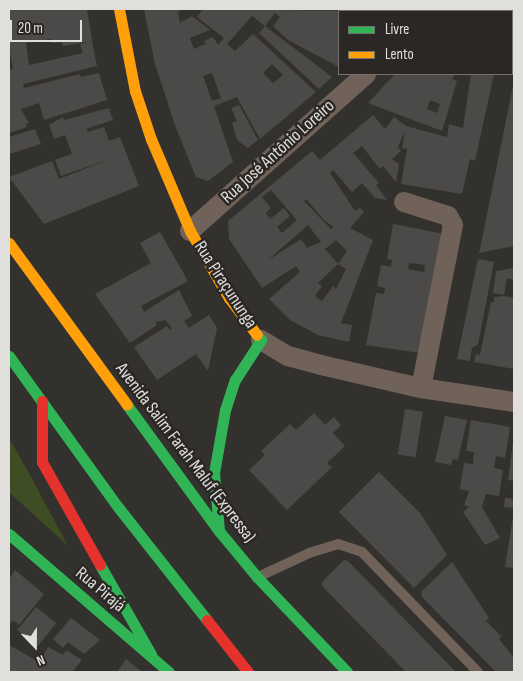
<!DOCTYPE html>
<html>
<head>
<meta charset="utf-8">
<style>
  body { margin:0 }
  #map { position:relative; width:523px; height:681px; overflow:hidden; background:#33312e; font-family:"Sofia Sans Condensed",sans-serif }
  div>[style] { position:absolute }
  [style*='--x'] { left:calc(var(--x)*1px); top:calc(var(--y)*1px); width:calc(var(--w)*1px); rotate:calc(var(--a)*1deg) }
  .green>* { inset:0; background:#3e4d24 }
  .building>* { inset:0; background:#4c4a48; transform-origin:0 0 }
  .lane>* { height:10px; margin:-5px; padding:0 5px; transform-origin:5px; border-radius:5px; background:#706259 }
  .street>* { height:20px; margin:-10px; padding:0 10px; transform-origin:10px; border-radius:10px; background:#706259 }
  .fast>* { height:11px; margin:-5.5px; padding:0 5.5px; transform-origin:5.5px; border-radius:5.5px; background:#30b455 }
  .slow>* { height:11px; margin:-5.5px; padding:0 5.5px; transform-origin:5.5px; border-radius:5.5px; background:#ff9f0a }
  .jam>* { height:11px; margin:-5.5px; padding:0 5.5px; transform-origin:5.5px; border-radius:5.5px; background:#e5322d }
  span { translate:-50% -50%; white-space:nowrap; text-align:center; line-height:1.15; -webkit-text-stroke:5px #2a2724; paint-order:stroke }
  .street-label { font-size:18px; color:#e1dfdc }
  .frame { position:absolute; inset:0; border:10px solid #e1dfdc; pointer-events:none }
  .legend { position:absolute; left:338px; top:10px; width:175px; height:65px; box-sizing:border-box; background:#2a2724; border:1px solid #73716e; margin:0; padding:6px 9px; list-style:none; font-size:15px; color:#e1dfdc }
  .legend li { display:flex; align-items:center; gap:10px; height:25px }
  .legend b { width:25px; border:1px solid #73716e }
  .north { position:absolute; left:10px; top:621px; width:50px; height:50px; -webkit-text-stroke:4px #2a2724; paint-order:stroke; rotate:158deg; font-size:14px; font-weight:700; line-height:20px; text-align:center; color:#e1dfdc }
  .north::after { content:''; display:block; margin:auto; width:18px; height:22px; background:#e1dfdc; clip-path:polygon(50% 0,100% 100%,50% 72%,0 100%) }
  .scale { position:absolute; left:10px; top:20px; width:72px; height:22px; box-sizing:border-box; border:2px solid #e1dfdc; border-top:0; padding-left:6px; font-size:15px; line-height:18px; white-space:nowrap; color:#e1dfdc; -webkit-text-stroke:4px #2a2724; paint-order:stroke }
</style>
</head>
<body>
<div id="map">
  <div class="green">
    <div style="clip-path:polygon(9px 438px,30px 475px,68px 546px,9px 492px)"></div>
  </div>
  <div class="building">
    <div style="clip-path:polygon(9px 9px,87px 9px,92px 41px,63px 46px,62px 42px,52px 43px,51px 39px,26px 43px,29px 65px,83px 53px,80px 44px,92px 41px,97px 66px,23px 84px,24px 88px,80px 74px,81px 77px,99px 73px,107px 100px,44px 120px,39px 103px,21px 109px,29px 123px,26px 124px,27px 127px,9px 133px,9px 70px,13px 69px,9px 47px)"></div>
    <div style="clip-path:polygon(evenodd,144px 9px,183px 9px,178px 12px,180px 23px,192px 16px,210px 30px,190px 38px,194px 49px,206px 44px,204px 41px,213px 37px,218px 45px,224px 38px,197px 17px,203px 9px,356px 11px,339px 11px,339px 67px,288px 40px,273px 26px,280px 17px,275px 13px,265px 26px,332px 77px,319px 89px,259px 33px,265px 26px,252px 16px,227px 44px,235px 51px,253px 34px,316px 92px,260px 139px,237px 97px,214px 106px,233px 162px,208px 181px,196px 177px,176px 128px,155px 64px,144px 9px,272px 64px,283px 75px,273px 83px,263px 73px,272px 64px,144px 9px,212px 73px,221px 98px,212px 101px,203px 76px,212px 73px)"></div>
    <div style="clip-path:polygon(452px 9px,477px 9px,451px 11px)"></div>
    <div style="clip-path:polygon(evenodd,395px 74px,455px 74px,452px 79px,457px 81px,442px 131px,368px 103px,395px 74px,430px 100px,440px 104px,437px 113px,427px 109px,430px 100px)"></div>
    <div style="clip-path:polygon(evenodd,471px 74px,494px 74px,475px 161px,470px 159px,462px 194px,401px 184px,407px 149px,402px 148px,405px 131px,398px 147px,401px 151px,392px 159px,399px 164px,396px 182px,383px 166px,380px 169px,362px 146px,357px 150px,353px 153px,379px 183px,376px 185px,387px 200px,375px 198px,362px 183px,352px 192px,333px 170px,330px 173px,355px 211px,360px 208px,364px 212px,350px 228px,373px 240px,341px 323px,352px 325px,349px 342px,318px 335px,290px 320px,269px 299px,300px 272px,296px 266px,262px 288px,229px 239px,228px 221px,312px 151px,320px 160px,373px 115px,385px 129px,394px 117px,406px 126px,447px 137px,449px 124px,463px 128px,471px 74px,271px 190px,297px 220px,282px 233px,277px 227px,290px 216px,284px 208px,270px 219px,266px 213px,271px 208px,262px 197px,271px 190px,471px 74px,306px 199px,323px 219px,333px 227px,331px 229px,304px 201px,306px 199px,471px 74px,308px 225px,321px 242px,307px 248px,301px 239px,268px 260px,308px 225px,471px 74px,336px 240px,347px 251px,338px 264px,346px 269px,336px 289px,333px 286px,322px 301px,315px 296px,322px 286px,318px 283px,338px 264px,325px 249px,336px 240px)"></div>
    <div style="clip-path:polygon(513px 86px,514px 246px,479px 253px,482px 239px)"></div>
    <div style="clip-path:polygon(239px 105px,258px 140px,248px 148px,237px 140px,232px 123px,237px 121px,231px 108px)"></div>
    <div style="clip-path:polygon(109px 108px,113px 120px,86px 129px,88px 132px,104px 127px,109px 141px,120px 137px,139px 186px,44px 224px,9px 177px,52px 161px,59px 179px,110px 159px,61px 176px,55px 160px,72px 154px,65px 135px,54px 139px,49px 125px,63px 117px,64px 120px)"></div>
    <div style="clip-path:polygon(35px 129px,41px 144px,9px 154px,9px 137px)"></div>
    <div style="clip-path:polygon(evenodd,393px 224px,445px 234px,420px 353px,366px 345px,376px 293px,384px 294px,385px 288px,377px 286px,381px 265px,391px 267px,392px 260px,387px 259px,393px 224px,409px 263px,425px 265px,424px 272px,408px 269px,409px 263px)"></div>
    <div style="clip-path:polygon(160px 232px,188px 281px,141px 306px,144px 312px,179px 290px,192px 316px,184px 321px,189px 328px,209px 315px,217px 328px,208px 371px,196px 354px,157px 380px,134px 347px,167px 326px,170px 330px,172px 329px,166px 320px,155px 322px,157px 325px,130px 343px,95px 294px,151px 263px,140px 243px)"></div>
    <div style="clip-path:polygon(478px 259px,494px 262px,478px 344px,472px 348px,470px 361px,457px 359px)"></div>
    <div style="clip-path:polygon(514px 268px,514px 280px,507px 278px,504px 295px,493px 293px,496px 271px)"></div>
    <div style="clip-path:polygon(504px 296px,514px 298px,514px 369px,474px 362px,476px 354px,480px 355px,491px 302px,494px 302px,494px 297px)"></div>
    <div style="left:405px;top:409px;width:18px;height:46px;rotate:9deg"></div>
    <div style="clip-path:polygon(314px 413px,325px 425px,334px 417px,341px 425px,333px 433px,345px 446px,327px 463px,332px 467px,287px 510px,249px 470px,265px 455px,261px 451px,290px 424px,296px 430px)"></div>
    <div style="clip-path:polygon(445px 416px,467px 420px,458px 460px,453px 459px,451px 465px,435px 462px)"></div>
    <div style="clip-path:polygon(471px 420px,510px 427px,505px 458px,496px 456px,494px 468px,503px 470px,499px 496px,486px 494px,482px 507px,500px 538px,485px 545px,463px 512px,469px 507px,464px 505px,469px 491px,460px 489px,464px 463px,473px 464px,474px 452px,466px 451px)"></div>
    <div style="clip-path:polygon(513px 442px,514px 442px,514px 481px,508px 480px)"></div>
    <div style="clip-path:polygon(379px 472px,420px 513px,447px 555px,414px 588px,339px 512px)"></div>
    <div style="left:505px;top:498px;width:9px;height:9px;rotate:6deg"></div>
    <div style="clip-path:polygon(513px 517px,514px 518px,514px 568px,505px 567px)"></div>
    <div style="clip-path:polygon(344px 560px,348px 561px,456px 672px,406px 672px,322px 586px,322px 582px)"></div>
    <div style="clip-path:polygon(452px 562px,489px 618px,486px 621px,502px 637px,499px 639px,514px 658px,514px 672px,496px 672px,422px 597px,421px 592px)"></div>
    <div style="clip-path:polygon(15px 570px,44px 594px,19px 625px,13px 620px,9px 625px,9px 579px)"></div>
    <div style="left:36px;top:607px;width:26px;height:30px;rotate:39deg"></div>
    <div style="clip-path:polygon(71px 618px,100px 640px,84px 654px,68px 642px,63px 648px,53px 639px)"></div>
    <div style="clip-path:polygon(9px 645px,39px 662px,48px 647px,63px 655px,66px 650px,82px 660px,72px 672px,9px 672px)"></div>
    <div style="clip-path:polygon(126px 659px,142px 672px,117px 672px)"></div>
  </div>
  <div class="lane">
    <div style="--x:258;--y:577;--w:56;--a:-25.2"></div>
    <div style="--x:309;--y:553;--w:30;--a:-17"></div>
    <div style="--x:338;--y:544;--w:25;--a:18"></div>
    <div style="--x:362;--y:552;--w:167;--a:46"></div>
  </div>
  <div class="street">
    <div style="--x:395;--y:11;--w:2;--a:-90"></div>
    <div style="--x:404;--y:202;--w:46;--a:17.7"></div>
    <div style="--x:448;--y:216;--w:10;--a:61"></div>
    <div style="--x:453;--y:225;--w:166;--a:101.1"></div>
    <div style="--x:190;--y:231;--w:236;--a:-41.7"></div>
    <div style="--x:261;--y:340;--w:31;--a:31"></div>
    <div style="--x:288;--y:356;--w:34;--a:15"></div>
    <div style="--x:321;--y:365;--w:103;--a:13"></div>
    <div style="--x:421;--y:388;--w:94;--a:8.6"></div>
  </div>
  <div class="fast">
    <div style="--x:9;--y:356;--w:186;--a:54.2"></div>
    <div style="--x:118;--y:507;--w:144;--a:51.8"></div>
    <div style="--x:127;--y:405;--w:156;--a:53.9"></div>
    <div style="--x:219;--y:531;--w:60;--a:50.4"></div>
    <div style="--x:257;--y:577;--w:131;--a:46.5"></div>
    <div style="--x:219;--y:531;--w:58;--a:-94.9"></div>
    <div style="--x:214;--y:473;--w:64;--a:-80.1"></div>
    <div style="--x:225;--y:410;--w:32;--a:-72"></div>
    <div style="--x:235;--y:380;--w:48;--a:-57"></div>
    <div style="--x:261;--y:340;--w:6;--a:-129"></div>
    <div style="--x:9;--y:534;--w:211;--a:40.8"></div>
    <div style="--x:100;--y:565;--w:103;--a:60.2"></div>
  </div>
  <div class="slow">
    <div style="--x:119;--y:9;--w:84;--a:79"></div>
    <div style="--x:135;--y:91;--w:51;--a:71.6"></div>
    <div style="--x:151;--y:139;--w:100;--a:67"></div>
    <div style="--x:190;--y:231;--w:78;--a:59.8"></div>
    <div style="--x:229;--y:298;--w:46;--a:52.9"></div>
    <div style="--x:9;--y:243;--w:200;--a:53.9"></div>
  </div>
  <div class="jam">
    <div style="--x:42;--y:401;--w:61;--a:90"></div>
    <div style="--x:42;--y:462;--w:118;--a:60.6"></div>
    <div style="--x:207;--y:620;--w:66;--a:51.7"></div>
  </div>
  <div class="street-label">
    <span style="left:278px;top:152px;rotate:-42deg">Rua José Antônio Loreiro</span>
    <span style="left:225px;top:285px;rotate:57deg">Rua Piraçununga</span>
    <span style="left:185px;top:453px;rotate:53deg">Avenida Salim Farah Maluf (Expressa)</span>
    <span style="left:100px;top:590px;rotate:40deg">Rua Pirajá</span>
  </div>
  <div class="frame"></div>
  <ul class="legend">
  <li><b style="height:6px;background:#30b455"></b>Livre</li>
  <li><b style="height:6px;background:#ff9f0a"></b>Lento</li>
  </ul>
  <div class="north">N</div>
  <div class="scale">20 m</div>
</div>
</body>
</html>
